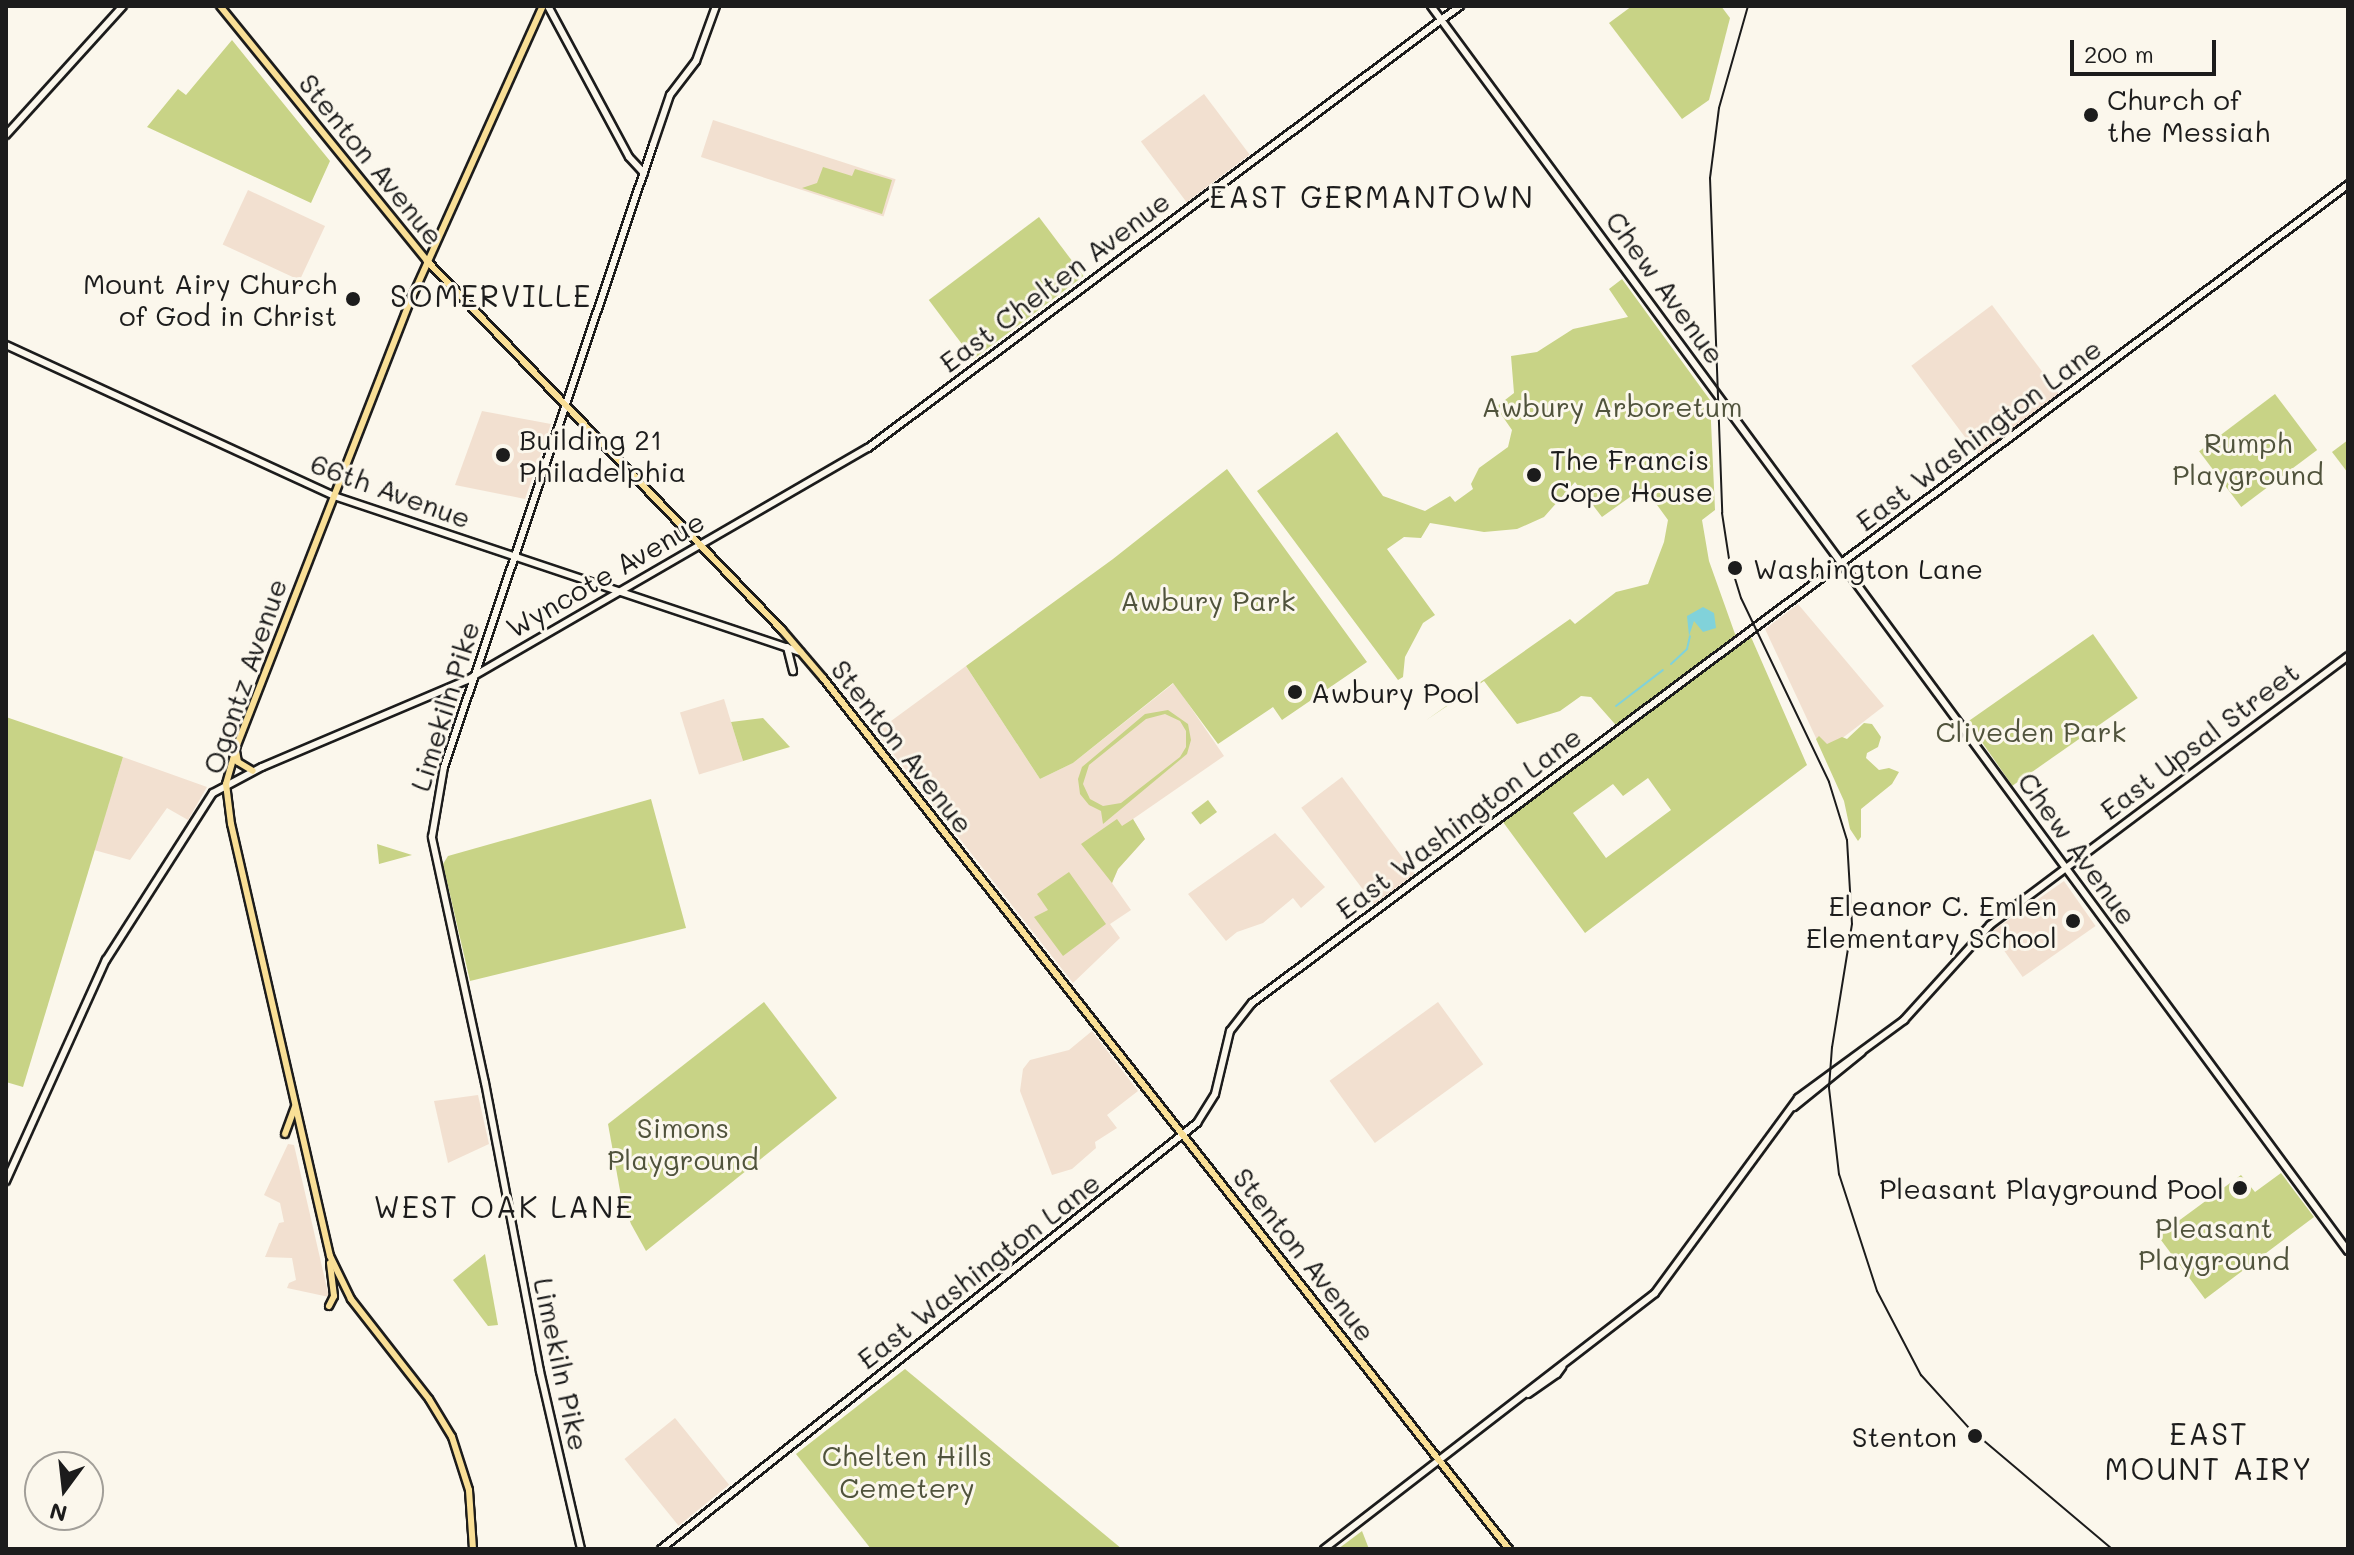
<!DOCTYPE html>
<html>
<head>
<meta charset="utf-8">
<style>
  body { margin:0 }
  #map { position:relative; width:2354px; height:1555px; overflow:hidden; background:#fbf7ec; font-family:Mali,sans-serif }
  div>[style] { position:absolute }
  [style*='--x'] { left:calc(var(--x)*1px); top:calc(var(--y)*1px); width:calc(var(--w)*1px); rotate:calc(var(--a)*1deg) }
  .built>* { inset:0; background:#f2e0d0; transform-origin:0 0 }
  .green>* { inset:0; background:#c8d386; transform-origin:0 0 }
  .water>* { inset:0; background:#81d2da }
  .stream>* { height:2px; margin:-1px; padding:0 1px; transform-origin:1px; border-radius:1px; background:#81d2da }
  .roads { filter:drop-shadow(2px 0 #1c1c1c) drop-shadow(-2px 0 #1c1c1c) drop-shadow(0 2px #1c1c1c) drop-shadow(0 -2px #1c1c1c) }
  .secondary>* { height:6px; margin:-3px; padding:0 3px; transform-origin:3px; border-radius:3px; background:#fbf7ec }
  .primary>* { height:6px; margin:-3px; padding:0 3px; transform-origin:3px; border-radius:3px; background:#f9df96 }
  .rail>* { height:2px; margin:-1px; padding:0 1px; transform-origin:1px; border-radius:1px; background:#1c1c1c }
  .dots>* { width:22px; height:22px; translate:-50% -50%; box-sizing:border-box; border:4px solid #fbf7ec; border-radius:50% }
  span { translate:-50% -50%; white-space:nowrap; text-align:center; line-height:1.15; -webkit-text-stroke:6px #fbf7ec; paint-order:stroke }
  .poi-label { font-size:28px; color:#1c1c1c }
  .left { translate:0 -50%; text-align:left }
  .right { translate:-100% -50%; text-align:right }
  .street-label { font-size:28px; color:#1c1c1c }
  .park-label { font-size:28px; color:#50533c }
  .neighbourhood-label { font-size:30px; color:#1c1c1c; letter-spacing:2px }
  .frame { position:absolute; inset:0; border:8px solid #1c1c1c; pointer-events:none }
  .north { position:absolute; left:24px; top:1451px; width:80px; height:80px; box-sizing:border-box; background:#fbf7ec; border:2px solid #a29f99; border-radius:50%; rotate:195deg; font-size:22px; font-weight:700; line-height:32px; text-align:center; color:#1c1c1c }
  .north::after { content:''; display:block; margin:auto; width:28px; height:36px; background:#1c1c1c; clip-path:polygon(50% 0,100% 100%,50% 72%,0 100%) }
  .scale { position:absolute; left:2070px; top:40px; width:146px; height:36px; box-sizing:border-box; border:4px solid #1c1c1c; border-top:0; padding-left:10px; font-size:24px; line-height:28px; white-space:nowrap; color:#1c1c1c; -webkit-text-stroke:6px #fbf7ec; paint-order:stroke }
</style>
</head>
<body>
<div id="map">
  <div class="built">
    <div style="left:1204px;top:94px;width:76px;height:79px;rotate:53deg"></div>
    <div style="left:713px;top:120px;width:192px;height:39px;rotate:18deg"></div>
    <div style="left:248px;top:190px;width:85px;height:60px;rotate:25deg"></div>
    <div style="left:1992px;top:305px;width:111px;height:101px;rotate:53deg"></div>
    <div style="clip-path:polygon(482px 411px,551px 424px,525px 499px,455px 485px)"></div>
    <div style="clip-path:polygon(1798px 604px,1884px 706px,1823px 753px,1765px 629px)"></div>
    <div style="clip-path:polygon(966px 666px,1040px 779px,1073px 763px,1174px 683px,1224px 756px,1133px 819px,1145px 839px,1118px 869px,1112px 883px,1131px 910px,1110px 924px,1120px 938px,1073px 983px,876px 732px)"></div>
    <div style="left:724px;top:699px;width:65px;height:46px;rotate:73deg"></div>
    <div style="clip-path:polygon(123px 757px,207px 787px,188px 820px,167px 808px,130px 860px,94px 850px)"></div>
    <div style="left:1342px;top:777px;width:121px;height:51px;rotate:53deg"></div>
    <div style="clip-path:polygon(1275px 833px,1325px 887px,1301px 908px,1293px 898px,1263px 923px,1237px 932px,1226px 941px,1188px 894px)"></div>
    <div style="left:2064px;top:881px;width:55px;height:89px;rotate:55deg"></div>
    <div style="left:1438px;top:1002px;width:77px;height:134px;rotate:54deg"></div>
    <div style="clip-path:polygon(1092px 1031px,1138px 1091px,1107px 1115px,1117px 1128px,1095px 1142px,1096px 1148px,1072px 1169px,1052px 1175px,1020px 1091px,1023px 1069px,1030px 1060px,1069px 1050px)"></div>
    <div style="clip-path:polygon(478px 1095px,489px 1144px,448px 1163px,434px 1101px)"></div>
    <div style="clip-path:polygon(288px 1144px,294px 1145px,329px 1297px,287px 1288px,289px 1283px,296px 1280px,292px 1258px,265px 1257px,279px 1223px,284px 1222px,280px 1203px,264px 1195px)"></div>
    <div style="left:675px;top:1418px;width:86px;height:65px;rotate:51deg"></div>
  </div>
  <div class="green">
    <div style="clip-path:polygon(1632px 6px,1721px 6px,1730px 18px,1709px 100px,1682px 119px,1609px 23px)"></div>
    <div style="clip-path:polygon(232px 40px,330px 161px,311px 203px,147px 127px,178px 89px,186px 95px)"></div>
    <div style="clip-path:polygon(823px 167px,852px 176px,855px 169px,892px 180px,882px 214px,802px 188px,817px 183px)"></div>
    <div style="left:1039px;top:217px;width:74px;height:138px;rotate:53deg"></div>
    <div style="clip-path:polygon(evenodd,1622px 279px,1710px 400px,1715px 510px,1702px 520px,1709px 561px,1735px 634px,1751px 637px,1807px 765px,1585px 933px,1503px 822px,1622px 732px,1591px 697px,1581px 696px,1560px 711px,1517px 724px,1484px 681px,1425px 721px,1570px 619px,1575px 624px,1616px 592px,1648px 584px,1664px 542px,1668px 520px,1644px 487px,1602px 517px,1575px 482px,1544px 517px,1517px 529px,1484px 532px,1430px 523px,1421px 538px,1404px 537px,1387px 549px,1435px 615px,1423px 623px,1405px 657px,1403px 677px,1398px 680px,1257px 491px,1337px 432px,1383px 496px,1425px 511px,1450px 496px,1455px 502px,1473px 489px,1471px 484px,1479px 468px,1508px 447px,1512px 430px,1496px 407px,1514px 393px,1511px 356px,1537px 352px,1573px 329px,1628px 317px,1609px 289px,1622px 279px,1648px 778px,1671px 810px,1606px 858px,1573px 813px,1613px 784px,1623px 796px,1648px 778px)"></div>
    <div style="left:2275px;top:394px;width:70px;height:95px;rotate:53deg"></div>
    <div style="clip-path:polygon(2348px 440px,2348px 473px,2332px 452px)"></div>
    <div style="clip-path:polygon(1227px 469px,1367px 662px,1282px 720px,1273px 707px,1218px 744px,1173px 683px,1073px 763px,1040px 779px,966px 666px,1113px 559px)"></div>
    <div style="left:2093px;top:634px;width:78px;height:153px;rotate:55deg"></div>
    <div style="clip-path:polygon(evenodd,1168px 710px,1188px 724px,1191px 740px,1187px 754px,1103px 824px,1101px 811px,1089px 805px,1080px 794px,1078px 779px,1082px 767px,1145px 714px,1168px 710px,1165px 714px,1180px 721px,1186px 731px,1186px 747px,1180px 757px,1121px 803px,1103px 806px,1090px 799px,1083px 784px,1089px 765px,1146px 719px,1165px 714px)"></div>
    <div style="clip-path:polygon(6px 717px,123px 757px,23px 1087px,6px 1082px)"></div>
    <div style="clip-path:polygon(763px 718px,790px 747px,743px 761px,731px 722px)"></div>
    <div style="clip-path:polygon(1864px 723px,1872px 724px,1881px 737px,1878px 747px,1867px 753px,1866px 758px,1879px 770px,1889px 768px,1899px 772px,1892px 784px,1861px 809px,1861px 837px,1858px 841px,1850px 829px,1844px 801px,1816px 739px,1819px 736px,1827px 744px,1842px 737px,1847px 739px)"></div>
    <div style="clip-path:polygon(651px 799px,686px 928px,470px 981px,443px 864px,448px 856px)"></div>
    <div style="left:1208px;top:800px;width:15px;height:21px;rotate:53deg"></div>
    <div style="clip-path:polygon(1117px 819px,1122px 826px,1133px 819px,1145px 839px,1118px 869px,1112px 883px,1081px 844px)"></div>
    <div style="clip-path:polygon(377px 844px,412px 855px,379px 864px)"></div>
    <div style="clip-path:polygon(1069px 872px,1106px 924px,1063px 956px,1034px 917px,1048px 910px,1037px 894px)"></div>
    <div style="clip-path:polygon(764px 1002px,837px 1098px,646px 1251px,631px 1224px,621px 1196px,608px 1124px)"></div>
    <div style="clip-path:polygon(2281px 1173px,2314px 1217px,2205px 1299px,2158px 1236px,2241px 1175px,2255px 1192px)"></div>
    <div style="clip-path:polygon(485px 1254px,498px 1325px,488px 1326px,453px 1280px)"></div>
    <div style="clip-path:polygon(905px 1369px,1122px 1549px,871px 1549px,796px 1454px)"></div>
    <div style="clip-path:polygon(1362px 1531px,1369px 1549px,1338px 1549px)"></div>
  </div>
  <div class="water">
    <div style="clip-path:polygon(1703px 607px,1714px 613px,1716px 628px,1703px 632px,1694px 621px,1689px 636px,1687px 616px)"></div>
  </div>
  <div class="stream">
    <div style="--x:1671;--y:664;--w:22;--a:-43"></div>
    <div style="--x:1687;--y:649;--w:13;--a:-77"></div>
    <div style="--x:1616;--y:706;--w:59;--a:-37.5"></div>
  </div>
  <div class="roads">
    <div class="secondary">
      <div style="--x:548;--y:6;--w:171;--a:61.8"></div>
      <div style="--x:629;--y:157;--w:22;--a:47"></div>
      <div style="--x:1431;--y:6;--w:1546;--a:53.63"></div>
      <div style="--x:6;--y:135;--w:174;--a:-47.8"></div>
      <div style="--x:6;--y:345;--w:361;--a:24.7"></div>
      <div style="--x:334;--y:496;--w:492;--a:18.5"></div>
      <div style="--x:787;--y:647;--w:25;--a:76"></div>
      <div style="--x:1794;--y:1107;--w:87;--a:-39"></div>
      <div style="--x:6;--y:1181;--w:243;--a:-65.7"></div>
      <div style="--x:106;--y:960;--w:198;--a:-57.4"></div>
      <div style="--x:213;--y:793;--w:55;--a:-28"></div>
      <div style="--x:262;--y:767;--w:223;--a:-23"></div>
      <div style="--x:467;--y:680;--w:463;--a:-30.1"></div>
      <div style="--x:868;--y:448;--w:739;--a:-36.75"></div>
      <div style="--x:1528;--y:1394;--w:35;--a:-35"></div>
      <div style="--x:1557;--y:1374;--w:9;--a:-54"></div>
      <div style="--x:581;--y:1549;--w:183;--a:-103"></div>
      <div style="--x:540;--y:1371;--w:293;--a:-100.8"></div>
      <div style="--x:485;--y:1083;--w:252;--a:-102.2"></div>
      <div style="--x:432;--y:837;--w:71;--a:-80.3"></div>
      <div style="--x:444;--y:767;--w:656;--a:-71.43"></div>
      <div style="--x:653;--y:145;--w:53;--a:-71.2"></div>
      <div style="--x:670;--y:95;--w:43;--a:-52.6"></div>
      <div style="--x:696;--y:61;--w:59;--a:-70"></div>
      <div style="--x:661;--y:1549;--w:685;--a:-38.48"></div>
      <div style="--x:1197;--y:1123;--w:34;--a:-58"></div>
      <div style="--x:1215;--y:1094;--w:65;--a:-76.6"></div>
      <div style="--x:1230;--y:1031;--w:36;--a:-52"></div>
      <div style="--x:1252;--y:1003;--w:1368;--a:-36.74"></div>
      <div style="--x:1324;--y:1549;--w:418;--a:-37.7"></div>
      <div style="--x:1655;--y:1293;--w:242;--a:-53.7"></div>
      <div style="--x:1798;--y:1098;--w:132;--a:-36.3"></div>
      <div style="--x:1904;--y:1020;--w:128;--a:-47.8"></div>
      <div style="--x:1990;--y:925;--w:448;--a:-36.9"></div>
    </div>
    <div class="primary">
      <div style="--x:220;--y:6;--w:328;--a:50.9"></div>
      <div style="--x:427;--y:261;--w:512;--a:46.11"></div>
      <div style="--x:782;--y:630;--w:63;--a:49.5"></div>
      <div style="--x:823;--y:678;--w:1109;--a:51.78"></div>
      <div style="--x:236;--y:751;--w:11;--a:80"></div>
      <div style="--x:238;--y:762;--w:17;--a:31"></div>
      <div style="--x:285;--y:1134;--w:29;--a:-70"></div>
      <div style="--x:329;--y:1306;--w:11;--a:-63"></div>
      <div style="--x:334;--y:1296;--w:33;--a:-97"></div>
      <div style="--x:473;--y:1549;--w:59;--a:-93.9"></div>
      <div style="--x:469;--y:1490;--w:56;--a:-107.8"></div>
      <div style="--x:452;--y:1437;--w:44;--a:-121.2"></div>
      <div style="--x:429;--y:1399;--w:127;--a:-128"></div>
      <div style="--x:351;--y:1299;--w:48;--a:-116"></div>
      <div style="--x:330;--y:1256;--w:443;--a:-102.9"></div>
      <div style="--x:231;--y:824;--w:40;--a:-97.1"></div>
      <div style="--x:226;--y:784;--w:41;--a:-74.2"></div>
      <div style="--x:237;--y:745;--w:481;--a:-68.7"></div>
      <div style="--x:412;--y:297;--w:319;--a:-65.8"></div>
    </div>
  </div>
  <div class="rail">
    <div style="--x:1748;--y:6;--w:106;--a:105.9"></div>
    <div style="--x:1719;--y:108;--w:71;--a:97.3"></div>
    <div style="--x:1710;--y:178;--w:335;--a:87.9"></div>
    <div style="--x:1722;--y:513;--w:47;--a:81.3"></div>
    <div style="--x:1729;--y:559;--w:41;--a:72.9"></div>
    <div style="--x:1741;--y:598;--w:204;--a:64.4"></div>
    <div style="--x:1829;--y:782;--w:61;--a:72.8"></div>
    <div style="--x:1847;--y:840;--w:84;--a:86.6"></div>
    <div style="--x:1852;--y:924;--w:125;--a:99.2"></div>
    <div style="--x:1832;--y:1047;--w:41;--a:94.2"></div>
    <div style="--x:1829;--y:1088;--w:87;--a:83.4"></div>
    <div style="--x:1839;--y:1174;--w:123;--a:72"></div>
    <div style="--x:1877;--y:1291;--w:95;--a:62.4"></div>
    <div style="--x:1921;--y:1375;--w:73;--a:47.8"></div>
    <div style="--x:1970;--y:1429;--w:186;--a:40.2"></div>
  </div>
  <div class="dots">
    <div style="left:2091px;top:115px;background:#1c1c1c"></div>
    <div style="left:353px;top:299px;background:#1c1c1c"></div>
    <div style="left:503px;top:455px;background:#1c1c1c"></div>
    <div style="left:1534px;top:475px;background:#1c1c1c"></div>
    <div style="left:1735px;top:568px;background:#1c1c1c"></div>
    <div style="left:1295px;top:692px;background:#1c1c1c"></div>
    <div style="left:2073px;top:921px;background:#1c1c1c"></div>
    <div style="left:2240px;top:1188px;background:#1c1c1c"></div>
    <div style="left:1975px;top:1436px;background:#1c1c1c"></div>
  </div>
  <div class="poi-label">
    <span class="left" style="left:2107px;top:115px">Church of<br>the Messiah</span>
    <span class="right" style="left:337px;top:299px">Mount Airy Church<br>of God in Christ</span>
    <span class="left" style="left:519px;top:455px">Building 21<br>Philadelphia</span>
    <span class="left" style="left:1550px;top:475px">The Francis<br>Cope House</span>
    <span class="left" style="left:1753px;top:568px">Washington Lane</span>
    <span class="left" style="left:1311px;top:692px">Awbury Pool</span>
    <span class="right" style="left:2057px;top:921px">Eleanor C. Emlen<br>Elementary School</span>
    <span class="right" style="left:2224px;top:1188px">Pleasant Playground Pool</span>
    <span class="right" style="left:1957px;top:1436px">Stenton</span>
  </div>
  <div class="street-label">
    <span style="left:372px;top:159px;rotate:51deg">Stenton Avenue</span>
    <span style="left:1054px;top:281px;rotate:-37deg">East Chelten Avenue</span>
    <span style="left:1666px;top:287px;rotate:54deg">Chew Avenue</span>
    <span style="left:1978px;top:434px;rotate:-37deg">East Washington Lane</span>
    <span style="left:391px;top:490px;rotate:20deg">66th Avenue</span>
    <span style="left:605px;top:574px;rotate:-30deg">Wyncote Avenue</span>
    <span style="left:244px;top:676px;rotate:-71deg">Ogontz Avenue</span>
    <span style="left:444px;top:706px;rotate:-73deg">Limekiln Pike</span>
    <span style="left:2199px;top:740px;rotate:-37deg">East Upsal Street</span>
    <span style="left:903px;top:746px;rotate:52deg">Stenton Avenue</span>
    <span style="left:1458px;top:822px;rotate:-37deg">East Washington Lane</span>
    <span style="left:2078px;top:848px;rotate:54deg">Chew Avenue</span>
    <span style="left:1305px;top:1254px;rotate:52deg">Stenton Avenue</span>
    <span style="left:978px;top:1270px;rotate:-38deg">East Washington Lane</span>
    <span style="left:562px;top:1364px;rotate:78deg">Limekiln Pike</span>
  </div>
  <div class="park-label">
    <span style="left:1612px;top:406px">Awbury Arboretum</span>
    <span style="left:2248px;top:458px">Rumph<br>Playground</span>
    <span style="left:1208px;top:600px">Awbury Park</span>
    <span style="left:2031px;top:731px">Cliveden Park</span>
    <span style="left:683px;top:1143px">Simons<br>Playground</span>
    <span style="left:2214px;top:1243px">Pleasant<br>Playground</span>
    <span style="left:907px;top:1471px">Chelten Hills<br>Cemetery</span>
  </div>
  <div class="neighbourhood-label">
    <span style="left:1372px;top:196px">EAST GERMANTOWN</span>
    <span style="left:491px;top:295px">SOMERVILLE</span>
    <span style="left:504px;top:1206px">WEST OAK LANE</span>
    <span style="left:2209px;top:1450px">EAST<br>MOUNT AIRY</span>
  </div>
  <div class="frame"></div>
  <div class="north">N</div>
  <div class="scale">200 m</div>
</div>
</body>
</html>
